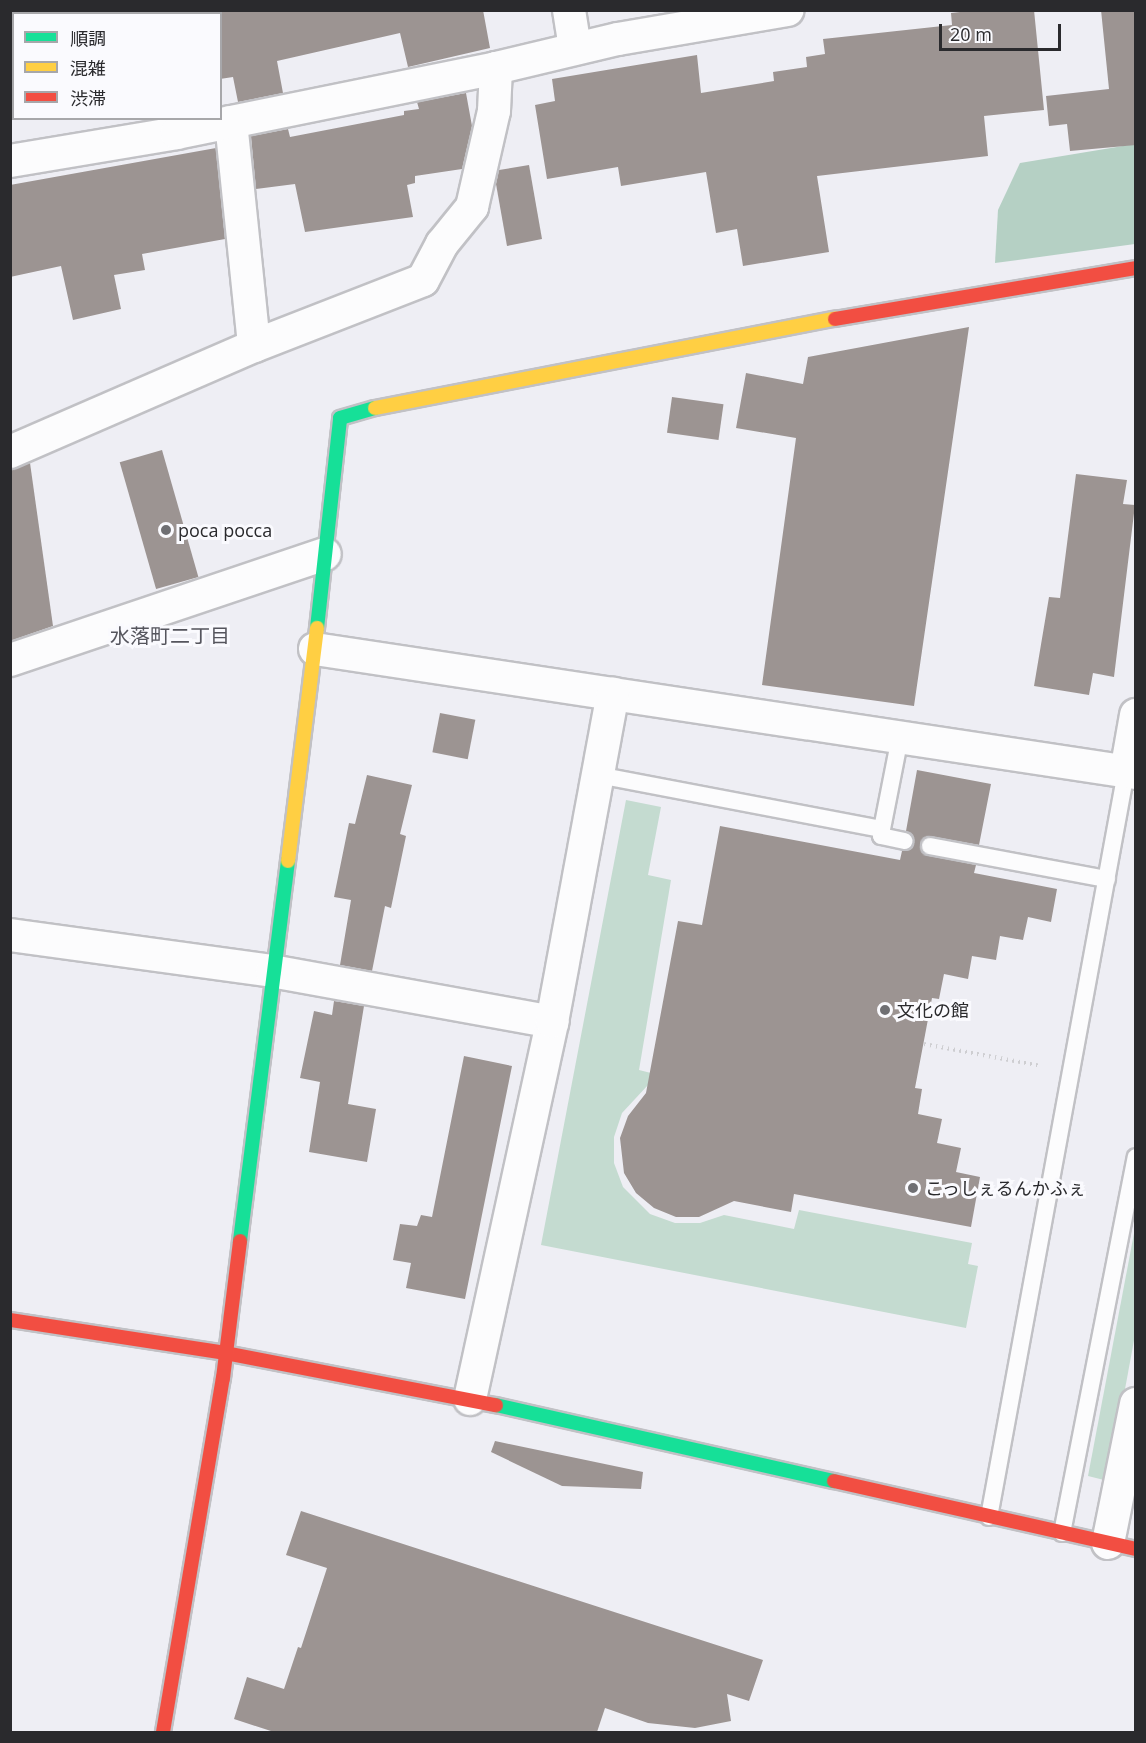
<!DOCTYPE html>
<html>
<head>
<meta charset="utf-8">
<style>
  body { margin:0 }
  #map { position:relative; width:1146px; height:1743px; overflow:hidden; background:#eeeef4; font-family:"Open Sans","Noto Sans JP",sans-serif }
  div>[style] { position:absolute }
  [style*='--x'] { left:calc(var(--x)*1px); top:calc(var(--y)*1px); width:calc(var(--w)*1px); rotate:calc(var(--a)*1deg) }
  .green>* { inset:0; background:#c4dbd0 }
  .forest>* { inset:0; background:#b5d0c4 }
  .building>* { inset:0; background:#9c9492; transform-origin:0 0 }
  .path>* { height:4px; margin-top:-2px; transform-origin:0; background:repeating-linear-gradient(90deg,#ceced1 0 1.5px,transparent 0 6px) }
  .roads { filter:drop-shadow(2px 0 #c1c1c5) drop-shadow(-2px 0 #c1c1c5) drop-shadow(0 2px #c1c1c5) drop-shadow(0 -2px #c1c1c5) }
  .lane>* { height:16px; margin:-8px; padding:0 8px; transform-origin:8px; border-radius:8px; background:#fcfcfd }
  .street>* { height:32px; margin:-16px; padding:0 16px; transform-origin:16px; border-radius:16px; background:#fcfcfd }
  .fast>* { height:14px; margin:-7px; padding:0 7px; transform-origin:7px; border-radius:7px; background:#16e098 }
  .slow>* { height:14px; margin:-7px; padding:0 7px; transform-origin:7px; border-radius:7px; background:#ffcf43 }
  .jam>* { height:14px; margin:-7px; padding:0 7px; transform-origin:7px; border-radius:7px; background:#f24e42 }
  .dots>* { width:16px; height:16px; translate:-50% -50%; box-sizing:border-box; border:3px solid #fafafe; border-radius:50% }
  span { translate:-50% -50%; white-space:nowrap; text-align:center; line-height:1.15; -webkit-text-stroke:6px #fafafe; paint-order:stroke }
  .poi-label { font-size:18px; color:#2a2a2d }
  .left { translate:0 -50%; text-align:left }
  .neighbourhood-label { font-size:20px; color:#55555d }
  .frame { position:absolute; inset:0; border:12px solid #2a2a2d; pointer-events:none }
  .legend { position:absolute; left:12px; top:12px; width:210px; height:108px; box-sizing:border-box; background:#fafafe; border:2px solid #a7a7aa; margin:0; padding:8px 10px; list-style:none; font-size:18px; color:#2a2a2d }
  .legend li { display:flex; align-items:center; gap:12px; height:30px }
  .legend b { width:30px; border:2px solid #a7a7aa }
  .scale { position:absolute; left:939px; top:24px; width:122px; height:27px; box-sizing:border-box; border:3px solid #2a2a2d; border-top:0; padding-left:8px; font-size:18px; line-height:21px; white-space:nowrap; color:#2a2a2d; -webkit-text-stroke:4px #fafafe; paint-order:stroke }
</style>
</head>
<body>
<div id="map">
  <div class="green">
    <div style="clip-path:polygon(626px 800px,661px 807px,648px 875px,671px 880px,639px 1070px,651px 1073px,648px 1085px,622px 1113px,614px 1137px,614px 1163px,623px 1187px,650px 1214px,675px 1223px,700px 1223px,724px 1215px,794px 1229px,799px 1210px,972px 1243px,968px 1264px,978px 1266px,966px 1328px,541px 1245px)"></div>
    <div style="clip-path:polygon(1135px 1228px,1135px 1335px,1108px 1481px,1088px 1476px)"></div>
  </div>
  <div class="forest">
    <div style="clip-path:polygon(1135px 144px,1135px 244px,995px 263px,998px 210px,1020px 163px)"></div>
  </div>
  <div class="building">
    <div style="clip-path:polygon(220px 10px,483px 10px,490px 48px,408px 67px,400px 33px,277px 61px,283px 93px,238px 102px,233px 77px,220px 79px)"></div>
    <div style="clip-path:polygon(978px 10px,1034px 10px,1044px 110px,984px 116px,988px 156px,817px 176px,829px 252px,743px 266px,737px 229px,716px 233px,706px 172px,621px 186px,618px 167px,547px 179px,535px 105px,555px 101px,552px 79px,697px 55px,701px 93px,774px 81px,773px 72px,807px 67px,806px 57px,825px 54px,823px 39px,952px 25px,951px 13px)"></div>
    <div style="clip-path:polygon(1101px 10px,1136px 10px,1136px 145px,1070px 151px,1067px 124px,1049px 126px,1046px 96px,1109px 89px)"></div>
    <div style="clip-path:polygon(466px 93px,472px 126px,462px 169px,415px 176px,415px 183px,407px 185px,413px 217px,305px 232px,295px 184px,256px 189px,251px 136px,288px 129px,290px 137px,404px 115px,404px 111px,419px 109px,417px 102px)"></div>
    <div style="clip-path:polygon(216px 148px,225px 239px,142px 254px,145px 270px,114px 275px,121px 309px,73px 320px,61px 266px,10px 277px,10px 185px)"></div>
    <div style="clip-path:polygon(529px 165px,542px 239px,507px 246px,496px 184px,499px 170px)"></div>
    <div style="clip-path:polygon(969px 327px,914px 706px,762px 685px,796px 438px,736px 428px,746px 373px,803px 384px,808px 357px)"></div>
    <div style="left:672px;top:397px;width:52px;height:36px;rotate:8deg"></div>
    <div style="left:162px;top:450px;width:132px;height:44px;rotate:74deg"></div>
    <div style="clip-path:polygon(30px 463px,53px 626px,10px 641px,10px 470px)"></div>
    <div style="clip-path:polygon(1076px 474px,1127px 480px,1123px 504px,1135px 505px,1114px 677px,1093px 673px,1089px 695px,1034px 686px,1049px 597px,1060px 598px)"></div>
    <div style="left:440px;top:713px;width:36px;height:40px;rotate:11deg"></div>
    <div style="clip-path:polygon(917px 770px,991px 784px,979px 845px,927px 836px,920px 844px,924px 854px,976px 865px,974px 873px,1057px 889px,1051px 922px,1028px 917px,1023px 940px,1000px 936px,996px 960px,972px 956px,968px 979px,944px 974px,939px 999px,932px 998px,915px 1088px,922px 1089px,918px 1114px,942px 1119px,937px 1143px,961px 1148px,956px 1172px,980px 1177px,971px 1227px,794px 1194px,791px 1212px,734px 1201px,699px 1217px,676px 1217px,654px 1208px,636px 1193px,624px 1173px,620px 1138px,628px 1116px,646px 1093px,678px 921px,702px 925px,720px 826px,900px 860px,902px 851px,911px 848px,914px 843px,906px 831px)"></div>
    <div style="clip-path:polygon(367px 775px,412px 785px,400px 834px,406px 836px,391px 908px,385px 906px,372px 971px,340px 965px,351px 900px,334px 897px,349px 823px,355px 824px)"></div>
    <div style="clip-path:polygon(334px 1001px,364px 1006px,348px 1104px,376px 1109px,367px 1162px,309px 1152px,320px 1082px,300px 1078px,314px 1011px,332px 1015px)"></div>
    <div style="clip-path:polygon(464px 1056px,512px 1066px,465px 1299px,406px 1288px,411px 1263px,393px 1260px,400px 1224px,417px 1226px,421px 1215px,432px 1217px)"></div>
    <div style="clip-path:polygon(495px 1441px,643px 1472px,641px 1489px,562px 1486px,491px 1452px)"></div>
    <div style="clip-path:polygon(301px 1511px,763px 1660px,749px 1701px,727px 1694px,731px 1721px,695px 1728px,648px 1723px,605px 1708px,597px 1732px,274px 1732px,234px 1719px,247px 1677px,284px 1689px,298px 1647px,301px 1648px,327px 1568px,286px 1555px)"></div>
  </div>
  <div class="path">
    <div style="--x:924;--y:1044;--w:119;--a:10.6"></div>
  </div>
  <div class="roads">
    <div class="lane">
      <div style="--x:598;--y:775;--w:289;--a:10.8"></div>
      <div style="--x:882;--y:829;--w:94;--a:-78.9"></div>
      <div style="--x:882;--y:829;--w:7;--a:98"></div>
      <div style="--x:881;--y:836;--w:24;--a:12"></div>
      <div style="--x:930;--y:846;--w:180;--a:10.6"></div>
      <div style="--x:989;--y:1517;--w:757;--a:-79.58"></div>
      <div style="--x:1062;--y:1533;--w:383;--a:-78.9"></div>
    </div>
    <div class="street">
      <div style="--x:148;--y:10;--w:4;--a:76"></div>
      <div style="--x:569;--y:10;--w:39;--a:81"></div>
      <div style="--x:231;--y:122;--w:225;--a:84.1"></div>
      <div style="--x:10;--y:161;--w:169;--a:-9.5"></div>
      <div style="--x:177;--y:133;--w:326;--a:-11.5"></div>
      <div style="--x:496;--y:68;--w:125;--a:-13.4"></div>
      <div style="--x:618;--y:39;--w:172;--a:-9.7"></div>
      <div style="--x:10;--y:452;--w:266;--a:-23.5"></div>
      <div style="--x:254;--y:346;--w:181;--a:-21.3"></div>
      <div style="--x:423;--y:280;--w:41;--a:-62.2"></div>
      <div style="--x:442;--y:244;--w:48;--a:-51"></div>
      <div style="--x:472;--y:207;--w:98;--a:-77.1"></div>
      <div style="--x:494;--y:111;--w:43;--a:-87.3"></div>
      <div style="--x:315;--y:649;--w:830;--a:8.59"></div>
      <div style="--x:10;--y:660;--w:332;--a:-18.6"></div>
      <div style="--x:1126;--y:772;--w:58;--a:-80"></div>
      <div style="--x:10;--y:935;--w:264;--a:7.8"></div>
      <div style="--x:272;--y:971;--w:285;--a:10.3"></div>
      <div style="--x:470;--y:1399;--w:386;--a:-77.7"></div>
      <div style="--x:552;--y:1022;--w:334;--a:-79.5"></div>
      <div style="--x:1108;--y:1543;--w:142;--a:-78.6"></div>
    </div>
    <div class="fast">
      <div style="--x:317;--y:628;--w:211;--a:-83.7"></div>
      <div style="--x:340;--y:418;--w:36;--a:-16"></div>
      <div style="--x:240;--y:1241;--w:383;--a:-82.8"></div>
      <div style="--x:496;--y:1405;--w:346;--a:12.7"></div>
    </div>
    <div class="slow">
      <div style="--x:375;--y:408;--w:469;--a:-11"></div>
      <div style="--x:288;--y:861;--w:235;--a:-82.9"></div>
    </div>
    <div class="jam">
      <div style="--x:835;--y:319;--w:305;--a:-9.6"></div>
      <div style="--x:10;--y:1320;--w:218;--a:8.7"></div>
      <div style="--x:225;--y:1353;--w:276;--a:10.9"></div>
      <div style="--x:834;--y:1481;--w:310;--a:12.7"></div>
      <div style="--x:163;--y:1732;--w:359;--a:-80.4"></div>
      <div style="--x:223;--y:1378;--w:138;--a:-82.9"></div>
    </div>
  </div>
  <div class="dots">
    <div style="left:166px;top:530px;background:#6f6f73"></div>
    <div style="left:885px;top:1010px;background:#6f6f73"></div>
    <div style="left:913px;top:1188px;background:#6f6f73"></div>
  </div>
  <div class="poi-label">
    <span class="left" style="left:178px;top:530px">poca pocca</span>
    <span class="left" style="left:897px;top:1010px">文化の館</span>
    <span class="left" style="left:925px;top:1188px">こっしぇるんかふぇ</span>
  </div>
  <div class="neighbourhood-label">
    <span style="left:170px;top:635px">水落町二丁目</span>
  </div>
  <div class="frame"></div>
  <ul class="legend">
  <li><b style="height:8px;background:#16e098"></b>順調</li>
  <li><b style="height:8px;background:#ffcf43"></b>混雑</li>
  <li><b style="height:8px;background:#f24e42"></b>渋滞</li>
  </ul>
  <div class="scale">20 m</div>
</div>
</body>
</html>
